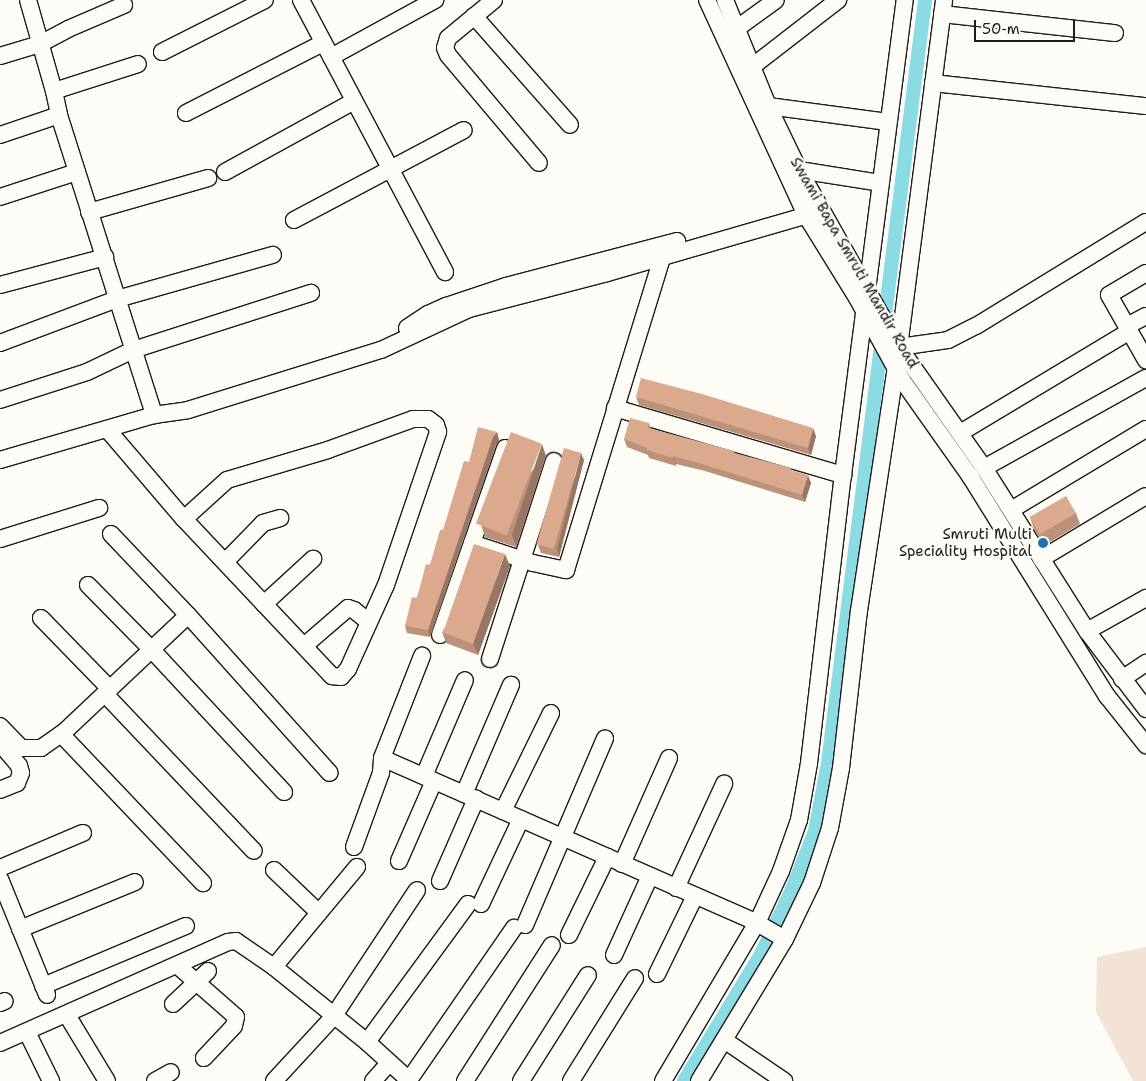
<!DOCTYPE html>
<html>
<head>
<meta charset="utf-8">
<style>
  body { margin:0 }
  #map { position:relative; width:1146px; height:1081px; overflow:hidden; background:#fdfcf7; font-family:"Shantell Sans",sans-serif }
  div>[style] { position:absolute }
  [style*='--x'] { left:calc(var(--x)*1px); top:calc(var(--y)*1px); width:calc(var(--w)*1px); rotate:calc(var(--a)*1deg) }
  .built>* { inset:0; background:#f3e3d7 }
  .canal>* { height:14px; margin:-7px; padding:0 7px; transform-origin:7px; border-radius:7px; background:#8adbe4 }
  .roads { filter:drop-shadow(1px 0 #1c1c1c) drop-shadow(-1px 0 #1c1c1c) drop-shadow(0 1px #1c1c1c) drop-shadow(0 -1px #1c1c1c) }
  .minor>* { height:16px; margin:-8px; padding:0 8px; transform-origin:8px; border-radius:8px; background:#fdfcf7 }
  .wall>* { inset:0; background:#bc9179 }
  .shaded-wall>* { inset:0; background:#997663 }
  .building>* { inset:0; background:#dba98d; transform-origin:0 0 }
  .dots>* { width:14px; height:14px; translate:-50% -50%; box-sizing:border-box; border:2px solid #fdfcf7; border-radius:50% }
  span { translate:-50% -50%; white-space:nowrap; text-align:center; line-height:1.15; -webkit-text-stroke:4.5px #fdfcf7; paint-order:stroke }
  .street-label { font-size:15px; color:#1c1c1c }
  .poi-label { font-size:15px; color:#1c1c1c }
  .right { translate:-100% -50%; text-align:right }
  .scale { position:absolute; left:974px; top:20px; width:101px; height:22px; box-sizing:border-box; border:2px solid #1c1c1c; border-top:0; padding-left:6px; font-size:15px; line-height:18px; white-space:nowrap; color:#1c1c1c; -webkit-text-stroke:4px #fdfcf7; paint-order:stroke }
</style>
</head>
<body>
<div id="map">
  <div class="built">
    <div style="clip-path:polygon(1146px 947px,1146px 1081px,1133px 1081px,1096px 1012px,1097px 957px)"></div>
  </div>
  <div class="canal">
    <div style="--x:684;--y:1081;--w:146;--a:-58.7"></div>
    <div style="--x:760;--y:956;--w:71;--a:-64.2"></div>
    <div style="--x:791;--y:892;--w:66;--a:-68.5"></div>
    <div style="--x:815;--y:831;--w:69;--a:-79.2"></div>
    <div style="--x:828;--y:763;--w:769;--a:-82.75"></div>
  </div>
  <div class="roads">
    <div class="minor">
      <div style="--x:28;--y:0;--w:95;--a:74.1"></div>
      <div style="--x:54;--y:91;--w:25;--a:78"></div>
      <div style="--x:59;--y:115;--w:315;--a:72.4"></div>
      <div style="--x:301;--y:0;--w:308;--a:62.1"></div>
      <div style="--x:494;--y:0;--w:60;--a:140.4"></div>
      <div style="--x:448;--y:38;--w:10;--a:107"></div>
      <div style="--x:445;--y:48;--w:8;--a:67"></div>
      <div style="--x:448;--y:55;--w:141;--a:49.9"></div>
      <div style="--x:707;--y:0;--w:239;--a:65.3"></div>
      <div style="--x:807;--y:217;--w:95;--a:58.3"></div>
      <div style="--x:857;--y:298;--w:94;--a:61.2"></div>
      <div style="--x:902;--y:380;--w:118;--a:54.7"></div>
      <div style="--x:970;--y:476;--w:259;--a:58.1"></div>
      <div style="--x:1107;--y:696;--w:63;--a:51.5"></div>
      <div style="--x:725;--y:0;--w:114;--a:67.9"></div>
      <div style="--x:768;--y:106;--w:71;--a:64.2"></div>
      <div style="--x:799;--y:170;--w:203;--a:60.5"></div>
      <div style="--x:899;--y:347;--w:148;--a:54.9"></div>
      <div style="--x:984;--y:468;--w:193;--a:57.7"></div>
      <div style="--x:1087;--y:631;--w:98;--a:52.9"></div>
      <div style="--x:942;--y:14;--w:174;--a:6.3"></div>
      <div style="--x:474;--y:16;--w:145;--a:48.6"></div>
      <div style="--x:736;--y:29;--w:49;--a:-35.9"></div>
      <div style="--x:162;--y:52;--w:115;--a:-26.8"></div>
      <div style="--x:0;--y:56;--w:42;--a:-16.7"></div>
      <div style="--x:40;--y:44;--w:32;--a:-28"></div>
      <div style="--x:68;--y:29;--w:61;--a:-23.2"></div>
      <div style="--x:331;--y:57;--w:119;--a:-28.7"></div>
      <div style="--x:753;--y:66;--w:108;--a:-37.8"></div>
      <div style="--x:933;--y:83;--w:214;--a:6.2"></div>
      <div style="--x:54;--y:91;--w:88;--a:-17.8"></div>
      <div style="--x:768;--y:106;--w:121;--a:7.6"></div>
      <div style="--x:186;--y:113;--w:154;--a:-27.1"></div>
      <div style="--x:0;--y:135;--w:62;--a:-18.7"></div>
      <div style="--x:799;--y:170;--w:82;--a:9.1"></div>
      <div style="--x:225;--y:172;--w:147;--a:-28.8"></div>
      <div style="--x:0;--y:197;--w:81;--a:-18"></div>
      <div style="--x:89;--y:212;--w:124;--a:-15.9"></div>
      <div style="--x:294;--y:220;--w:192;--a:-27.9"></div>
      <div style="--x:1146;--y:273;--w:43;--a:149.3"></div>
      <div style="--x:1109;--y:295;--w:75;--a:60.4"></div>
      <div style="--x:0;--y:285;--w:109;--a:-14.9"></div>
      <div style="--x:1127;--y:326;--w:21;--a:-28"></div>
      <div style="--x:407;--y:328;--w:25;--a:-34"></div>
      <div style="--x:428;--y:314;--w:20;--a:-24"></div>
      <div style="--x:446;--y:306;--w:63;--a:-18.4"></div>
      <div style="--x:506;--y:286;--w:177;--a:-14.7"></div>
      <div style="--x:0;--y:343;--w:125;--a:-20.6"></div>
      <div style="--x:117;--y:299;--w:162;--a:-15.8"></div>
      <div style="--x:899;--y:347;--w:49;--a:-8.1"></div>
      <div style="--x:948;--y:340;--w:31;--a:-27"></div>
      <div style="--x:976;--y:326;--w:199;--a:-31.5"></div>
      <div style="--x:0;--y:400;--w:91;--a:-17.8"></div>
      <div style="--x:87;--y:372;--w:51;--a:-25.6"></div>
      <div style="--x:133;--y:350;--w:187;--a:-17.8"></div>
      <div style="--x:615;--y:408;--w:238;--a:16.4"></div>
      <div style="--x:107;--y:429;--w:118;--a:49.5"></div>
      <div style="--x:184;--y:519;--w:216;--a:46.7"></div>
      <div style="--x:332;--y:676;--w:9;--a:6"></div>
      <div style="--x:341;--y:677;--w:11;--a:-49"></div>
      <div style="--x:348;--y:669;--w:92;--a:-65.7"></div>
      <div style="--x:386;--y:585;--w:162;--a:-71.2"></div>
      <div style="--x:438;--y:432;--w:7;--a:-106"></div>
      <div style="--x:436;--y:425;--w:10;--a:-143"></div>
      <div style="--x:428;--y:419;--w:15;--a:180"></div>
      <div style="--x:413;--y:419;--w:90;--a:160"></div>
      <div style="--x:328;--y:450;--w:105;--a:163.5"></div>
      <div style="--x:227;--y:480;--w:58;--a:137.8"></div>
      <div style="--x:960;--y:433;--w:198;--a:-31"></div>
      <div style="--x:0;--y:460;--w:160;--a:-16.3"></div>
      <div style="--x:154;--y:415;--w:34;--a:-8"></div>
      <div style="--x:188;--y:410;--w:202;--a:-17.3"></div>
      <div style="--x:381;--y:350;--w:97;--a:-25"></div>
      <div style="--x:469;--y:309;--w:143;--a:-14.6"></div>
      <div style="--x:607;--y:273;--w:224;--a:-16.1"></div>
      <div style="--x:984;--y:468;--w:185;--a:-29.1"></div>
      <div style="--x:1011;--y:510;--w:157;--a:-31"></div>
      <div style="--x:111;--y:534;--w:112;--a:46.5"></div>
      <div style="--x:0;--y:539;--w:104;--a:-17.4"></div>
      <div style="--x:472;--y:543;--w:64;--a:18.2"></div>
      <div style="--x:533;--y:563;--w:34;--a:12"></div>
      <div style="--x:566;--y:570;--w:336;--a:-72.9"></div>
      <div style="--x:1041;--y:559;--w:122;--a:-31"></div>
      <div style="--x:225;--y:562;--w:54;--a:-45.7"></div>
      <div style="--x:263;--y:523;--w:18;--a:-16"></div>
      <div style="--x:88;--y:585;--w:91;--a:45.4"></div>
      <div style="--x:152;--y:650;--w:194;--a:47.1"></div>
      <div style="--x:264;--y:604;--w:67;--a:-42.6"></div>
      <div style="--x:41;--y:618;--w:99;--a:45.8"></div>
      <div style="--x:1087;--y:631;--w:68;--a:-29.2"></div>
      <div style="--x:440;--y:635;--w:198;--a:-70.8"></div>
      <div style="--x:304;--y:646;--w:58;--a:-40.8"></div>
      <div style="--x:348;--y:608;--w:6;--a:18"></div>
      <div style="--x:354;--y:610;--w:19;--a:39"></div>
      <div style="--x:490;--y:659;--w:208;--a:-72.1"></div>
      <div style="--x:1122;--y:679;--w:29;--a:-34"></div>
      <div style="--x:105;--y:694;--w:216;--a:46.5"></div>
      <div style="--x:0;--y:726;--w:30;--a:46"></div>
      <div style="--x:21;--y:748;--w:20;--a:0"></div>
      <div style="--x:41;--y:748;--w:28;--a:-35"></div>
      <div style="--x:64;--y:732;--w:170;--a:-43.3"></div>
      <div style="--x:188;--y:615;--w:212;--a:48.1"></div>
      <div style="--x:61;--y:734;--w:206;--a:46.4"></div>
      <div style="--x:0;--y:743;--w:30;--a:50"></div>
      <div style="--x:19;--y:766;--w:7;--a:74"></div>
      <div style="--x:21;--y:773;--w:11;--a:112"></div>
      <div style="--x:17;--y:783;--w:18;--a:158"></div>
      <div style="--x:382;--y:758;--w:410;--a:23.7"></div>
      <div style="--x:757;--y:923;--w:32;--a:30"></div>
      <div style="--x:424;--y:776;--w:104;--a:-66.9"></div>
      <div style="--x:464;--y:794;--w:119;--a:-66.7"></div>
      <div style="--x:503;--y:811;--w:109;--a:-63.9"></div>
      <div style="--x:354;--y:847;--w:79;--a:-70"></div>
      <div style="--x:381;--y:773;--w:15;--a:-86"></div>
      <div style="--x:382;--y:758;--w:110;--a:-68.6"></div>
      <div style="--x:399;--y:861;--w:87;--a:-66.4"></div>
      <div style="--x:622;--y:864;--w:116;--a:-66.1"></div>
      <div style="--x:0;--y:868;--w:90;--a:-22.9"></div>
      <div style="--x:274;--y:870;--w:62;--a:43.7"></div>
      <div style="--x:0;--y:879;--w:125;--a:67.9"></div>
      <div style="--x:440;--y:881;--w:90;--a:-66.3"></div>
      <div style="--x:676;--y:888;--w:115;--a:-65.2"></div>
      <div style="--x:481;--y:904;--w:94;--a:-64.8"></div>
      <div style="--x:525;--y:925;--w:203;--a:-66.8"></div>
      <div style="--x:20;--y:929;--w:124;--a:-22.2"></div>
      <div style="--x:569;--y:935;--w:87;--a:-64"></div>
      <div style="--x:614;--y:955;--w:87;--a:-65.5"></div>
      <div style="--x:178;--y:966;--w:77;--a:41.3"></div>
      <div style="--x:236;--y:1017;--w:9;--a:103"></div>
      <div style="--x:234;--y:1026;--w:44;--a:133.2"></div>
      <div style="--x:274;--y:967;--w:130;--a:-50.3"></div>
      <div style="--x:657;--y:974;--w:87;--a:-64"></div>
      <div style="--x:43;--y:986;--w:155;--a:-22.8"></div>
      <div style="--x:0;--y:1003;--w:5;--a:-22"></div>
      <div style="--x:173;--y:1004;--w:48;--a:-43.3"></div>
      <div style="--x:67;--y:1015;--w:77;--a:58.8"></div>
      <div style="--x:27;--y:1032;--w:55;--a:63.9"></div>
      <div style="--x:724;--y:1040;--w:73;--a:34.3"></div>
      <div style="--x:367;--y:1042;--w:171;--a:-53.8"></div>
      <div style="--x:0;--y:1043;--w:249;--a:-23.9"></div>
      <div style="--x:228;--y:942;--w:8;--a:-7"></div>
      <div style="--x:236;--y:941;--w:46;--a:34.4"></div>
      <div style="--x:274;--y:967;--w:119;--a:38.9"></div>
      <div style="--x:367;--y:1042;--w:58;--a:42.2"></div>
      <div style="--x:409;--y:1080;--w:185;--a:-55.4"></div>
      <div style="--x:155;--y:1081;--w:18;--a:-29"></div>
      <div style="--x:274;--y:1081;--w:87;--a:-47.3"></div>
      <div style="--x:333;--y:1017;--w:152;--a:-56.5"></div>
      <div style="--x:373;--y:1081;--w:24;--a:-48"></div>
      <div style="--x:465;--y:1081;--w:161;--a:-57.4"></div>
      <div style="--x:521;--y:1081;--w:125;--a:-57.7"></div>
      <div style="--x:571;--y:1081;--w:121;--a:-58.1"></div>
      <div style="--x:663;--y:1081;--w:184;--a:-59.3"></div>
      <div style="--x:757;--y:923;--w:57;--a:-65.2"></div>
      <div style="--x:781;--y:871;--w:54;--a:-70.6"></div>
      <div style="--x:799;--y:820;--w:58;--a:-80"></div>
      <div style="--x:809;--y:763;--w:290;--a:-83.3"></div>
      <div style="--x:843;--y:475;--w:479;--a:-82.6"></div>
      <div style="--x:699;--y:1081;--w:166;--a:-58.8"></div>
      <div style="--x:785;--y:939;--w:62;--a:-64.3"></div>
      <div style="--x:812;--y:883;--w:58;--a:-71.9"></div>
      <div style="--x:830;--y:828;--w:61;--a:-79.6"></div>
      <div style="--x:841;--y:768;--w:158;--a:-83.5"></div>
      <div style="--x:859;--y:611;--w:267;--a:-81.4"></div>
      <div style="--x:899;--y:347;--w:350;--a:-82.6"></div>
    </div>
  </div>
  <div class="wall">
    <div style="clip-path:polygon(636px 397px,816px 436px,811px 455px,639px 405px)"></div>
    <div style="clip-path:polygon(649px 423px,651px 429px,734px 451px,735px 453px,791px 468px,792px 471px,811px 483px,805px 502px,705px 471px,676px 464px,676px 466px,649px 458px,648px 455px,627px 447px,624px 439px)"></div>
    <div style="clip-path:polygon(497px 432px,499px 440px,496px 445px,430px 637px,407px 633px,405px 626px,430px 565px,469px 462px)"></div>
    <div style="clip-path:polygon(546px 456px,516px 547px,485px 537px,481px 525px)"></div>
    <div style="clip-path:polygon(584px 460px,559px 557px,541px 553px,538px 545px)"></div>
    <div style="clip-path:polygon(1076px 513px,1080px 524px,1045px 545px,1034px 529px,1030px 517px)"></div>
    <div style="clip-path:polygon(510px 566px,478px 655px,446px 643px,442px 632px)"></div>
  </div>
  <div class="shaded-wall">
    <div style="clip-path:polygon(813px 428px,816px 436px,811px 455px,808px 448px)"></div>
    <div style="clip-path:polygon(497px 432px,499px 440px,496px 445px,430px 637px,428px 630px,493px 437px)"></div>
    <div style="clip-path:polygon(542px 444px,546px 456px,516px 547px,512px 535px)"></div>
    <div style="clip-path:polygon(581px 453px,584px 460px,559px 557px,557px 549px)"></div>
    <div style="clip-path:polygon(673px 456px,676px 464px,676px 466px,673px 458px)"></div>
    <div style="clip-path:polygon(808px 475px,811px 483px,805px 502px,802px 495px)"></div>
    <div style="clip-path:polygon(505px 554px,510px 566px,478px 655px,473px 644px)"></div>
  </div>
  <div class="building">
    <div style="clip-path:polygon(641px 378px,702px 394px,813px 428px,808px 448px,636px 397px)"></div>
    <div style="clip-path:polygon(630px 418px,649px 423px,648px 428px,734px 451px,733px 453px,791px 468px,791px 470px,808px 475px,802px 495px,702px 464px,673px 456px,673px 458px,647px 450px,647px 448px,624px 439px)"></div>
    <div style="clip-path:polygon(478px 427px,497px 432px,493px 437px,428px 630px,405px 626px,412px 597px,417px 598px,426px 564px,430px 565px,440px 530px,443px 530px,464px 461px,469px 462px)"></div>
    <div style="left:511px;top:432px;width:33px;height:98px;rotate:21deg"></div>
    <div style="left:564px;top:448px;width:18px;height:100px;rotate:16deg"></div>
    <div style="left:1066px;top:496px;width:20px;height:42px;rotate:60deg"></div>
    <div style="clip-path:polygon(474px 544px,505px 554px,473px 644px,442px 632px,445px 627px)"></div>
  </div>
  <div class="dots">
    <div style="left:1043px;top:543px;background:#1f6fb2"></div>
  </div>
  <div class="street-label">
    <span style="left:854px;top:263px;rotate:60deg">Swami Bapa Smruti Mandir Road</span>
  </div>
  <div class="poi-label">
    <span class="right" style="left:1032px;top:543px">Smruti Multi<br>Speciality Hospital</span>
  </div>
  <div class="scale">50 m</div>
</div>
</body>
</html>
